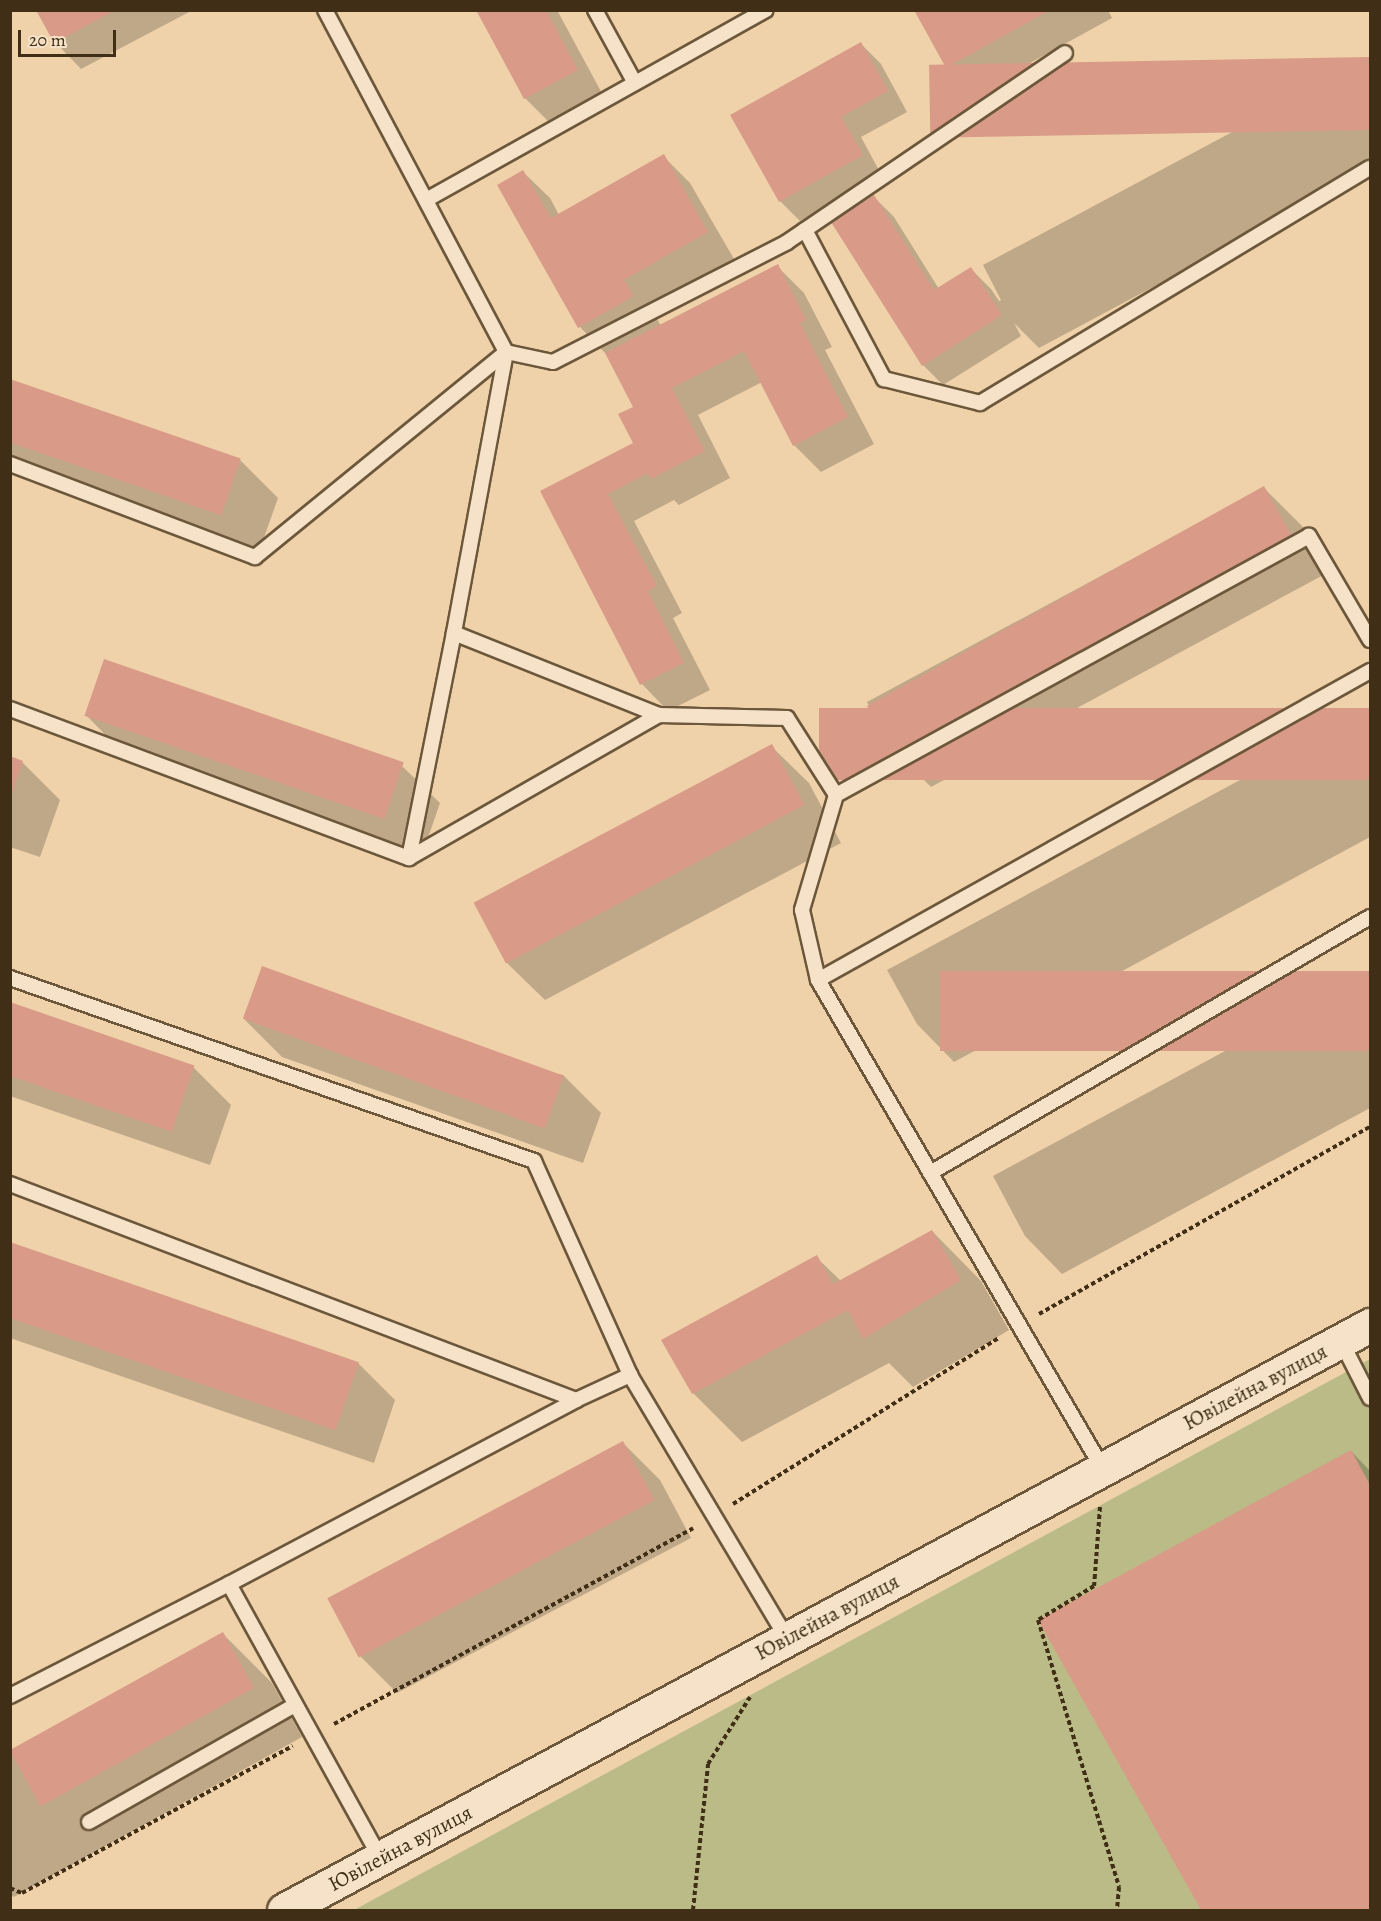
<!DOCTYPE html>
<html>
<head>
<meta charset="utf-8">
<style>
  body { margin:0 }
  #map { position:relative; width:1381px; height:1921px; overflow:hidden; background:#efd2aa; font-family:Alegreya,serif }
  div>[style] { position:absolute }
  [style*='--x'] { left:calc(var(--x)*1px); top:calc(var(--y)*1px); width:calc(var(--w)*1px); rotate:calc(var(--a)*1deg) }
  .green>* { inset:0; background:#bbbb87 }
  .shadow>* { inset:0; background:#0003 }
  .building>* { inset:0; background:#d99b87; transform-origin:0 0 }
  .path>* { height:4px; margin-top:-2px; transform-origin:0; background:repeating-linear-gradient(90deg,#402e16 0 4.5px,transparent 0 7.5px) }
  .roads { filter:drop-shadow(2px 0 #6c573b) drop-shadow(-2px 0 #6c573b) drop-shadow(0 2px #6c573b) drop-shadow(0 -2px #6c573b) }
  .lane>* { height:14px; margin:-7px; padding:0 7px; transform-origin:7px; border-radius:7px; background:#f5e2c8 }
  .secondary>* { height:33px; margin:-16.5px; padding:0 16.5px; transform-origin:16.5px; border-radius:16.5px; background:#f5e2c8 }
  span { translate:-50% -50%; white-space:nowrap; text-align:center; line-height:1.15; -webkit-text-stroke:5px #f5e2c8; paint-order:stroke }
  .street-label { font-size:21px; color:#402e16 }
  .frame { position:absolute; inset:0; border:12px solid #402e16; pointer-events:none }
  .scale { position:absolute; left:18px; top:30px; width:98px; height:27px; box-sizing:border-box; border:3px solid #402e16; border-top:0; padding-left:8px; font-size:18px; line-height:21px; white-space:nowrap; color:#402e16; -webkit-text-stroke:4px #f5e2c8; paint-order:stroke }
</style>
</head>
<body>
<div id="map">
  <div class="green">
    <div style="clip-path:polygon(1370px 1359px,1370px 1910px,354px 1910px)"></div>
  </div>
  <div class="shadow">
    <div style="clip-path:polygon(38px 10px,193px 10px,81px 69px,55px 42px)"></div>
    <div style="clip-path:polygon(478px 10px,557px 10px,604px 97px,552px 125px,525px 98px)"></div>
    <div style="clip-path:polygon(916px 10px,1108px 10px,1112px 18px,974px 94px,947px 67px)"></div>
    <div style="clip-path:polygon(861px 44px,881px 64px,907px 112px,861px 137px,882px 176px,800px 221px,780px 201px)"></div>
    <div style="clip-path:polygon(1369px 59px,1370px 171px,1039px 348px,1014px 323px,1021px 336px,943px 385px,923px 365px,874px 197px,894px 217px,939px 289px,971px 269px,991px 289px,999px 301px,1001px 300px,983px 265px)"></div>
    <div style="clip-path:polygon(663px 156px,690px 183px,734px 259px,650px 307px,661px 326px,777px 266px,804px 293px,832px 347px,825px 350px,874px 444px,821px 472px,794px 445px,762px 382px,698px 415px,730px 478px,679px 505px,674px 500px,634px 521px,682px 613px,673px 618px,710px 690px,668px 711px,642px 684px,542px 491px,635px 444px,635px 408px,606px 354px,580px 327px,499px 186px,523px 172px,550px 198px,559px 215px)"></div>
    <div style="clip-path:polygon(10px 381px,240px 460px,278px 498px,260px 549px,10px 462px)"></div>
    <div style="clip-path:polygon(1264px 488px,1302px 526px,1327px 573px,931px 787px,893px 749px,867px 702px)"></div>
    <div style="clip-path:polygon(1370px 710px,1370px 837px,954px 1062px,917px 1024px,887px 970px)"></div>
    <div style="clip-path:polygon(86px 715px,402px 766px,440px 803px,421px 858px,123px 753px)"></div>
    <div style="clip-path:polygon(771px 746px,809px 783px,841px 843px,545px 1000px,507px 963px)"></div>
    <div style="clip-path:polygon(10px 758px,22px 762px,60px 800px,40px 857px,10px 847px)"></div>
    <div style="clip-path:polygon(1370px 973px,1370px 1108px,1062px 1274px,1025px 1236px,993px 1176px)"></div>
    <div style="clip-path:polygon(10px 1004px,193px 1067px,231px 1105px,210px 1165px,10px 1096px)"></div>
    <div style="clip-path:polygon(244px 1019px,563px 1075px,601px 1113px,583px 1163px,282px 1057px)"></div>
    <div style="clip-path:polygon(932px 1231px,981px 1281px,1009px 1330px,913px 1387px,889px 1363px,742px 1442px,693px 1393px,816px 1257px,841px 1281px)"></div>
    <div style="clip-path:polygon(10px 1244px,358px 1363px,395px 1400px,374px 1463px,10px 1338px)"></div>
    <div style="clip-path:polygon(622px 1442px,660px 1480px,691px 1538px,397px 1693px,360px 1656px)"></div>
    <div style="clip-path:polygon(1351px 1451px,1370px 1471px,1370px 1910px,1202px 1910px,1040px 1621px)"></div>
    <div style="clip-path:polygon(223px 1634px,272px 1683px,302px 1737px,14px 1897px,10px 1894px,10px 1752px)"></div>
  </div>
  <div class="building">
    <div style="clip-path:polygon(36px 10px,116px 10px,54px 43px)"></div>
    <div style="clip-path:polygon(476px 10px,546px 10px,578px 70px,524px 99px)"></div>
    <div style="clip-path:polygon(914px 10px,1050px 10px,946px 68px)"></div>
    <div style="clip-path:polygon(861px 42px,888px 91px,841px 117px,863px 155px,779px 202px,730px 115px)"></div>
    <div style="left:1369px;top:57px;width:73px;height:440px;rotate:89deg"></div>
    <div style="clip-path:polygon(664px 154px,708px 232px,624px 280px,634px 296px,578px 328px,497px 185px,523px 170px,551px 218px)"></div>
    <div style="clip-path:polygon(874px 195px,934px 290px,971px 267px,1002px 315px,922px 366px,831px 222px)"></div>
    <div style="clip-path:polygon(778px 264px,806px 320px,800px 323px,848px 417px,793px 446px,744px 351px,672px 388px,705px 451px,651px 479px,648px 473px,608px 494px,657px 586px,648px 591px,684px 663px,640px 685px,540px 491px,633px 443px,618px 414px,633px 407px,605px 353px)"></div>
    <div style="left:10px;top:379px;width:244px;height:60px;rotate:19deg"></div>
    <div style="left:1264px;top:486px;width:56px;height:454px;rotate:61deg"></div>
    <div style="left:104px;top:659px;width:317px;height:60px;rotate:19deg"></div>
    <div style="left:1370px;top:708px;width:72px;height:551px;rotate:90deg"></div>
    <div style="left:772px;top:744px;width:69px;height:338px;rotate:62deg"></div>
    <div style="clip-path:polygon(10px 756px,23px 761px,11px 796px,10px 796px)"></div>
    <div style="left:262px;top:966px;width:321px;height:56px;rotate:20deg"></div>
    <div style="left:1370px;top:971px;width:80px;height:430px;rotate:90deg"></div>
    <div style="left:10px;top:1002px;width:195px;height:70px;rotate:19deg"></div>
    <div style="clip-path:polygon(932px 1230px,961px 1280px,863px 1339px,848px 1310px,692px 1394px,661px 1340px,817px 1255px,833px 1284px)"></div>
    <div style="left:10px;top:1242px;width:369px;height:72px;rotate:19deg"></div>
    <div style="left:623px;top:1441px;width:67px;height:335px;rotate:62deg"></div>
    <div style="clip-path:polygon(1351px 1450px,1370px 1485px,1370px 1910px,1201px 1910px,1038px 1620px)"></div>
    <div style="left:223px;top:1632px;width:64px;height:244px;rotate:61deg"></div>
  </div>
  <div class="path">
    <div style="--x:1039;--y:1314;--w:380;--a:-29.5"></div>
    <div style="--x:733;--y:1504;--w:314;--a:-32"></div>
    <div style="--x:1100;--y:1507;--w:79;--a:94.3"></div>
    <div style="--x:1094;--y:1586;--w:66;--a:148.7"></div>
    <div style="--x:1038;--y:1620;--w:279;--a:73.1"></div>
    <div style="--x:1119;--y:1887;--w:23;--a:95"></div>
    <div style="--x:334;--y:1724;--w:409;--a:-28.6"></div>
    <div style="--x:10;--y:1888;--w:13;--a:23"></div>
    <div style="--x:22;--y:1893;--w:308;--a:-28.5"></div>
    <div style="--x:693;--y:1910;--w:147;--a:-84.1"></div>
    <div style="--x:708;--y:1764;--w:79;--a:-57.9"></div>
  </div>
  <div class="roads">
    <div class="lane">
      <div style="--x:325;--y:10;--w:387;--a:62.1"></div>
      <div style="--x:506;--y:352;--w:286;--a:100.5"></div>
      <div style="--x:454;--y:633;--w:221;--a:21.8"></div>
      <div style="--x:659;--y:715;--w:128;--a:1.3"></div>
      <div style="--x:787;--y:718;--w:91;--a:57.5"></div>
      <div style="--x:595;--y:10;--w:83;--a:61.3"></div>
      <div style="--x:426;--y:200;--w:389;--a:-29.2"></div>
      <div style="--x:805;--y:230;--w:169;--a:62.1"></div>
      <div style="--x:884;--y:379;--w:99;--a:14"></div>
      <div style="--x:980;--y:403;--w:455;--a:-31.1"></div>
      <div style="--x:506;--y:352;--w:48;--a:12"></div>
      <div style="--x:553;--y:362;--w:263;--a:-27.1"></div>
      <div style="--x:787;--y:242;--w:336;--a:-34.2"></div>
      <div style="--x:10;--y:464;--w:262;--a:20.8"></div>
      <div style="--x:255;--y:557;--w:324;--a:-39.2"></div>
      <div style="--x:1370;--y:640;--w:121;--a:-120.4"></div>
      <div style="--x:1309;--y:536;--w:539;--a:151.3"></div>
      <div style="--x:836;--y:795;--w:120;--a:106.5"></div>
      <div style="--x:802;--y:910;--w:72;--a:77.1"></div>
      <div style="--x:818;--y:980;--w:633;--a:-29.24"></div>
      <div style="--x:10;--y:709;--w:426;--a:20.5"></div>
      <div style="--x:409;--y:858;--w:229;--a:-78.7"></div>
      <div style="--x:409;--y:858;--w:288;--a:-29.8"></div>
      <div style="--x:10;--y:978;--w:555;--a:19.25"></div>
      <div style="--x:534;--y:1161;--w:235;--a:65.8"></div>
      <div style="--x:818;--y:980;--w:566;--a:59.77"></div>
      <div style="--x:930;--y:1173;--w:509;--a:-30.19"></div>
      <div style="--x:10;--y:1184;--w:606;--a:20.89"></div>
      <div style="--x:576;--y:1400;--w:60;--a:-24.8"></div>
      <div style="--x:630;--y:1375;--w:306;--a:59.2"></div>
      <div style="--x:1341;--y:1341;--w:64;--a:63"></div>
      <div style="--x:229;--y:1584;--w:393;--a:-27.9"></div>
      <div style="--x:10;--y:1696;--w:246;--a:-27.1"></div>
      <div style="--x:229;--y:1584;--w:313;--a:61.1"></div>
      <div style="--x:89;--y:1822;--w:237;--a:-29.6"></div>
    </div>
    <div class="secondary">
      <div style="--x:284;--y:1910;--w:1234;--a:-28.31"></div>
    </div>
  </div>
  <div class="street-label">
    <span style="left:1255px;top:1387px;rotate:-28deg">Ювілейна вулиця</span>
    <span style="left:827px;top:1617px;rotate:-28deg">Ювілейна вулиця</span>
    <span style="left:400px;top:1848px;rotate:-28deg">Ювілейна вулиця</span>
  </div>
  <div class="frame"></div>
  <div class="scale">20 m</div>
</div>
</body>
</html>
